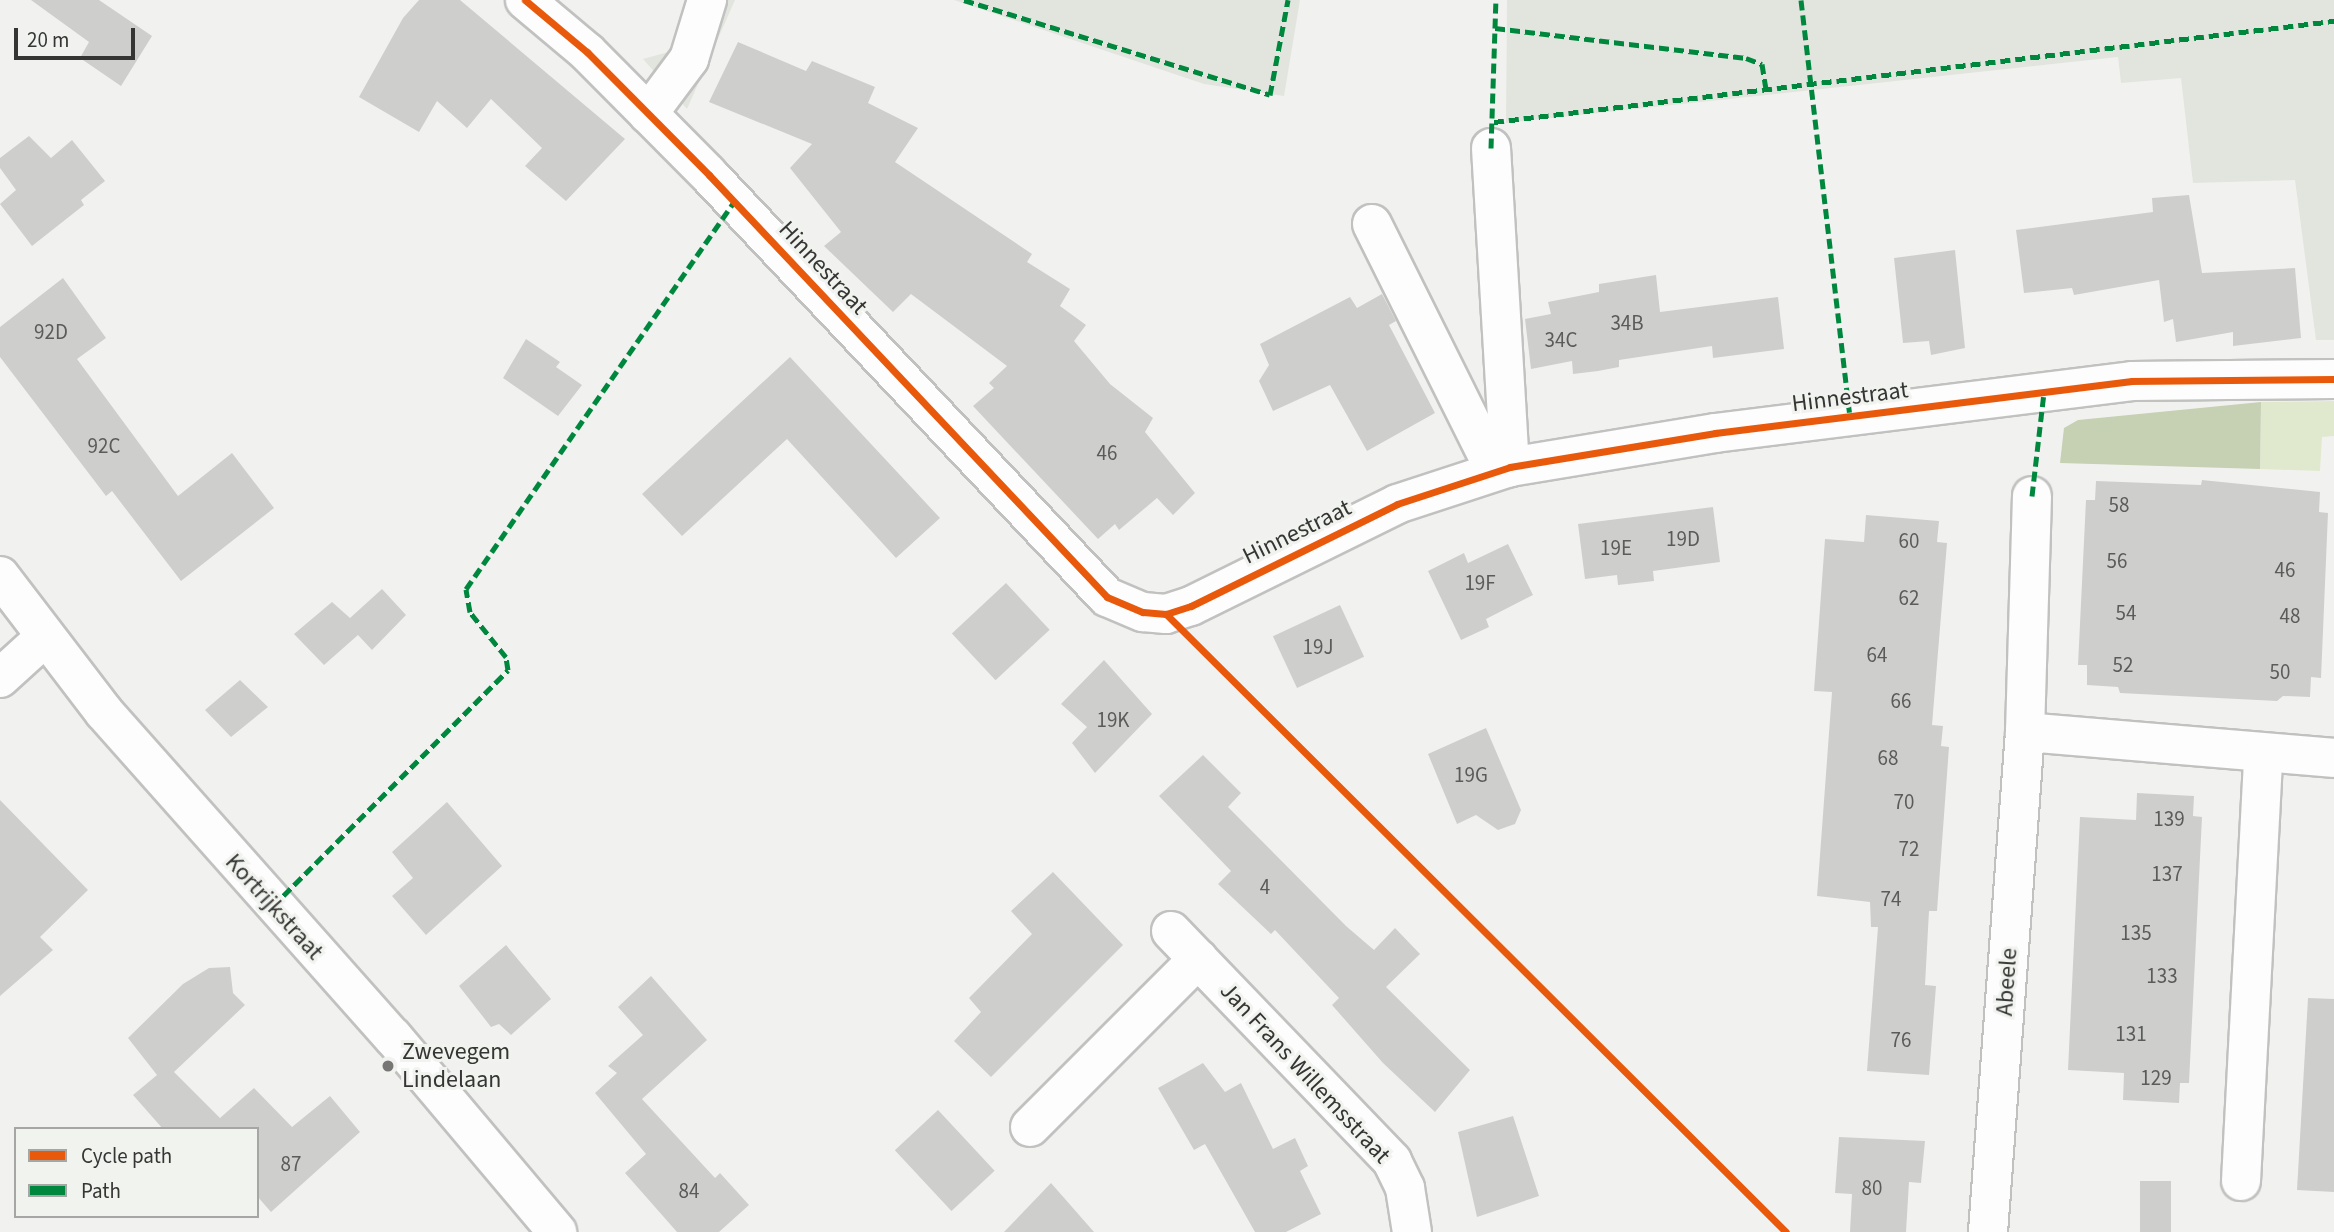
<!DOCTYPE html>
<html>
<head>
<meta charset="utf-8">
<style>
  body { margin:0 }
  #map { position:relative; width:2334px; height:1232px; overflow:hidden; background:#f1f2f0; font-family:"Source Sans 3",sans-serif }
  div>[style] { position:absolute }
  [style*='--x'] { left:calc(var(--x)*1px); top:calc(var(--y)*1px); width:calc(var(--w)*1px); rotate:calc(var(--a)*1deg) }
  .built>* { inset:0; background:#e2e5de }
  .green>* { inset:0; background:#e0e9ce }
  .forest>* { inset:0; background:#c6d0b3 }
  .building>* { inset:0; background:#cecfcd; transform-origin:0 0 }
  .roads { filter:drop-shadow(2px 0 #c1c2c0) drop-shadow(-2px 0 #c1c2c0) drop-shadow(0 2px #c1c2c0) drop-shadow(0 -2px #c1c2c0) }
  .minor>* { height:38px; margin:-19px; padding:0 19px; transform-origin:19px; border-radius:19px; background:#fdfdfd }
  .major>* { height:38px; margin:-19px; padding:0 19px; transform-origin:19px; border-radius:19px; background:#fdfdfd }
  .quiet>* { height:5px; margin-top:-2.5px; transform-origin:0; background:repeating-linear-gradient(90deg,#00873e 0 10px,transparent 0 15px) }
  .cycleway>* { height:7px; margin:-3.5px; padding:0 3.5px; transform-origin:3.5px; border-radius:3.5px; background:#e8590c }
  .dots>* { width:19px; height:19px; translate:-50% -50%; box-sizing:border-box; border:4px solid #f1f3ef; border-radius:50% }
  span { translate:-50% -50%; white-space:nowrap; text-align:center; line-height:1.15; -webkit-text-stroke:6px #f1f3ef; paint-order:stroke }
  .number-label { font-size:21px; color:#5b5c5a }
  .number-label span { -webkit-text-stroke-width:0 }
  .street-label { font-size:24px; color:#353634 }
  .poi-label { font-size:24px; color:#353634 }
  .left { translate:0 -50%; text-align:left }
  .legend { position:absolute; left:14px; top:1127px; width:245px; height:91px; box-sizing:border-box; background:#f1f3ef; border:2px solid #a6a7a4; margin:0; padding:9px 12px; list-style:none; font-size:21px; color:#353634 }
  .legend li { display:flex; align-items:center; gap:14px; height:35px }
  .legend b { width:35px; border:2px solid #a6a7a4 }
  .scale { position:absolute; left:14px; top:28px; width:121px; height:32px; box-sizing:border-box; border:4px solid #353634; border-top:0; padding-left:9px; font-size:21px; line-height:24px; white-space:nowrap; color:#353634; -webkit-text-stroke:5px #f1f3ef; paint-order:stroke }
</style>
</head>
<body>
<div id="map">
  <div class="built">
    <div style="clip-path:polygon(686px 0,735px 0,687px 109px,643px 59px,672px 51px)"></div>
    <div style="clip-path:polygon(954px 0,1300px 0,1284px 96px,1204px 84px)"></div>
    <div style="clip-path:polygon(1507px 0,2334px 0,2334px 340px,2316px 340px,2295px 180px,2193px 183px,2181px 78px,2121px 83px,2118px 57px,1506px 123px)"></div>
  </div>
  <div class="green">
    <div style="clip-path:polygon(2334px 401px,2334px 436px,2322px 437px,2320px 471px,2260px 469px,2261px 402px)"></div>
  </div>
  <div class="forest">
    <div style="clip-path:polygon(2261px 402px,2260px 469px,2060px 463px,2064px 428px,2078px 420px)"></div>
  </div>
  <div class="building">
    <div style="clip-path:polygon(31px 0,99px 0,152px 36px,121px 86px,80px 58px,89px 42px)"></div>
    <div style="clip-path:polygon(419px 0,460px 0,625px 139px,566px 201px,525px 166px,542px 148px,491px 99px,467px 128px,437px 101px,419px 132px,359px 97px,403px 18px)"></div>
    <div style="clip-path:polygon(738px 42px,806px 71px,812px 61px,875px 87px,868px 103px,918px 128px,895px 162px,1032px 254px,1027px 262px,1070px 289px,1060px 306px,1086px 325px,1074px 341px,1110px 384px,1153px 418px,1145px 432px,1195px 493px,1173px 515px,1157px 498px,1119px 530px,1115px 524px,1098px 539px,973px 406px,994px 388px,989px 383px,1007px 366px,911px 294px,893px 312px,824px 246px,841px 232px,790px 168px,812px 144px,709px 102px)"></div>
    <div style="clip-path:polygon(29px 136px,51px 158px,72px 140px,105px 181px,81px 200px,84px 205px,32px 246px,0 204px,16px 190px,0 168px,0 158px)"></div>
    <div style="clip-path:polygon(2189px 195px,2202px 273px,2295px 268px,2301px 338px,2233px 346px,2233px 332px,2176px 342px,2173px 319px,2164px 322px,2159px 280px,2074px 295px,2072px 288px,2024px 293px,2016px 230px,2153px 212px,2152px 198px)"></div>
    <div style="clip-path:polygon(1955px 250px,1965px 348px,1931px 355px,1929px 341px,1903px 343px,1894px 258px)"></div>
    <div style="clip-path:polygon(1656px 275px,1660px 312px,1778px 297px,1784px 349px,1713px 358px,1712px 346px,1619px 360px,1619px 367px,1598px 371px,1573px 374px,1572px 361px,1531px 369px,1525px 319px,1551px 314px,1548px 302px,1599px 292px,1599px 284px)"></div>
    <div style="clip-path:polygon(63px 278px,106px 338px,77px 359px,178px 496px,232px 453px,274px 508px,181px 581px,112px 491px,106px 496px,0 357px,0 327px)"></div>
    <div style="clip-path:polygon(1382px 294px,1396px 321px,1389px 325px,1435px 413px,1367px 451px,1330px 385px,1273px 411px,1259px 381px,1269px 365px,1260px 344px,1350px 297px,1357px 308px)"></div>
    <div style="clip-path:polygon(526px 339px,560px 362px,556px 367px,582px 385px,558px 416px,503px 378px)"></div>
    <div style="clip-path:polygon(790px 357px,940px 518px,896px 558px,787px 439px,682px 536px,642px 494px)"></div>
    <div style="clip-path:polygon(2202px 480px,2320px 492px,2319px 512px,2328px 513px,2321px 678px,2311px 677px,2310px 697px,2283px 696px,2277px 701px,2120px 693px,2118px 687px,2087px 685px,2087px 665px,2078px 665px,2081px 603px,2086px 500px,2095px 500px,2096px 481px,2201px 485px)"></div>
    <div style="clip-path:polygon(1713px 507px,1720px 562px,1653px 571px,1654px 581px,1618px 585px,1617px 575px,1585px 579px,1578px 524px)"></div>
    <div style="clip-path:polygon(1866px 515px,1939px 521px,1937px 542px,1947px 543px,1932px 725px,1943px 726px,1941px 746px,1949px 747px,1937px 911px,1929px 911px,1925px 985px,1936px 986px,1929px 1075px,1867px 1071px,1878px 927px,1871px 927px,1870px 902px,1817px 896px,1832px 692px,1814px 691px,1825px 539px,1864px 542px)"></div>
    <div style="clip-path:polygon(1508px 544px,1533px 595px,1486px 619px,1489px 627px,1461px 640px,1428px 571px,1464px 553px,1468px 563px)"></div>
    <div style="left:1006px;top:583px;width:64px;height:74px;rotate:47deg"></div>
    <div style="clip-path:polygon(382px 589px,406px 615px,372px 650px,358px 635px,324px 665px,294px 634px,332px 602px,350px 618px)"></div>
    <div style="left:1340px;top:605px;width:57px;height:74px;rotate:65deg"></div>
    <div style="clip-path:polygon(1104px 660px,1152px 714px,1095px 773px,1072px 743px,1087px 727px,1061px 704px)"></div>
    <div style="clip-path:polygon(240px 680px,268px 707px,231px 737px,205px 710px)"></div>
    <div style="clip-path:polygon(1486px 728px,1521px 810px,1515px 824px,1498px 830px,1476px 815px,1457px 824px,1428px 754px)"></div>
    <div style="clip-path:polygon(1203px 755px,1241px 793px,1228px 807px,1346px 926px,1374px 950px,1395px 928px,1420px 954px,1386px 987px,1470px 1070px,1435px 1112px,1383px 1063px,1332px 1005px,1339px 998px,1275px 930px,1271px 934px,1218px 884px,1231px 871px,1159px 796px)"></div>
    <div style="clip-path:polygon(2137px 793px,2194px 796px,2193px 816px,2202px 817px,2189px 1083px,2180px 1083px,2179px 1103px,2123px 1100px,2124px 1073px,2068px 1070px,2080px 817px,2136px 820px)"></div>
    <div style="clip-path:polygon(0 800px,88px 890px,40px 937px,53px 950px,0 996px)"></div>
    <div style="clip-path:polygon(447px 802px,502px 866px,426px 935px,392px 896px,413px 878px,392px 852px)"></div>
    <div style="clip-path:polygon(1053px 872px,1123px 945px,991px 1077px,954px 1041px,981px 1012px,969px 998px,1032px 934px,1011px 911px)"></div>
    <div style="clip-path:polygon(506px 945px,551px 999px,511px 1035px,499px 1024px,491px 1027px,459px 986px)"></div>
    <div style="clip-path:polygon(230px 967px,233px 993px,245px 1005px,174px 1072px,220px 1118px,254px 1088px,292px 1127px,330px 1096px,360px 1132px,271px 1212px,257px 1196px,257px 1129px,163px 1129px,133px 1095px,157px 1075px,128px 1038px,183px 984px,209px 968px)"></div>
    <div style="clip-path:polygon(651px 976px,707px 1040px,642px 1099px,715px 1178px,720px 1173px,749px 1205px,719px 1232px,677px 1232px,625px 1173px,646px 1154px,595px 1093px,617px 1073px,608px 1066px,643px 1035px,618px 1007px)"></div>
    <div style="clip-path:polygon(2308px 998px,2334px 999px,2334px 1192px,2297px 1190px)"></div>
    <div style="clip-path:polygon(1203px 1063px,1225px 1092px,1241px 1083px,1273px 1149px,1295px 1138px,1308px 1166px,1300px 1171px,1321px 1214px,1286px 1232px,1255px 1232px,1205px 1144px,1194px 1150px,1158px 1088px)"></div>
    <div style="left:938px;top:1110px;width:83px;height:59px;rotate:47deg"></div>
    <div style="clip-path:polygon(1513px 1116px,1539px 1196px,1477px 1217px,1458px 1132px)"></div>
    <div style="clip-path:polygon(1839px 1137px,1925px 1141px,1921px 1183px,1909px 1182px,1906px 1232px,1850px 1232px,1852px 1194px,1835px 1193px)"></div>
    <div style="left:2140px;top:1181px;width:31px;height:51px"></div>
    <div style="clip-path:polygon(1051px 1183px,1094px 1232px,1004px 1232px)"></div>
  </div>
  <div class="roads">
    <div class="minor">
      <div style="--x:525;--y:0;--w:81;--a:40"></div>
      <div style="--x:587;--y:52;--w:173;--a:45.2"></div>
      <div style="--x:709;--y:175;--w:580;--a:46.68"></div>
      <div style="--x:1107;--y:597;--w:39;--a:23"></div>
      <div style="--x:1143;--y:612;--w:23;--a:5"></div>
      <div style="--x:1166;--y:614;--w:26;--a:-18"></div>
      <div style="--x:1191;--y:606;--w:230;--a:-26.3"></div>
      <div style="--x:1397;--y:504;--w:119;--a:-18.1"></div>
      <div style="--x:1510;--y:467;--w:208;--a:-9.4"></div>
      <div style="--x:1715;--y:433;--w:420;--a:-7.1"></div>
      <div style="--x:2132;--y:381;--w:202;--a:-0.6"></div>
      <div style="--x:648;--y:114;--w:69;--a:-53.3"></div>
      <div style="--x:689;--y:59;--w:62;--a:-73"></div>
      <div style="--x:1491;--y:148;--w:320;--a:86.6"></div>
      <div style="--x:1372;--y:224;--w:276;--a:63.5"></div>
      <div style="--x:0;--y:678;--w:61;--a:-42.3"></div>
      <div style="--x:2025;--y:732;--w:310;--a:4.8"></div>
      <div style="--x:1171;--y:931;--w:319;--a:46.1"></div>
      <div style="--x:1392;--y:1161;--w:30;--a:64"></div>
      <div style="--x:1405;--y:1188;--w:45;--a:81"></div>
      <div style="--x:1030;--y:1127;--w:238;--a:-45"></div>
      <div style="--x:2241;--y:1181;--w:427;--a:-87"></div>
      <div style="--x:1988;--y:1232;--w:501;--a:-85.77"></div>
      <div style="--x:2025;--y:732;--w:236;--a:-88.3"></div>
    </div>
    <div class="major">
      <div style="--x:0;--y:576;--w:171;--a:52.6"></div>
      <div style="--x:104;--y:712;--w:435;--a:48.4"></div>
      <div style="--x:393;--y:1037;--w:255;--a:49.9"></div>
    </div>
  </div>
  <div class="quiet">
    <div style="--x:964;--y:0;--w:320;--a:17.2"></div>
    <div style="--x:1270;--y:95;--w:97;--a:-79.3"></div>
    <div style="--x:1801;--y:0;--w:419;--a:83.3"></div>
    <div style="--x:1495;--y:28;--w:253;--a:6.8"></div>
    <div style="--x:1746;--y:58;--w:17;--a:21"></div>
    <div style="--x:1762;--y:64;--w:25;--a:81"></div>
    <div style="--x:1494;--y:122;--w:846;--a:-6.86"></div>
    <div style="--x:1491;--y:148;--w:148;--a:-88.1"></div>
    <div style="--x:2032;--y:496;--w:105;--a:-83.4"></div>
    <div style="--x:273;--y:906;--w:333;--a:-45.1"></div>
    <div style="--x:508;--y:670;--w:13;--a:-99"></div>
    <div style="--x:506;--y:657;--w:58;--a:-128.7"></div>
    <div style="--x:470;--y:612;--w:23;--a:-100"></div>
    <div style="--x:466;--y:589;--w:471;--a:-55.3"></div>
  </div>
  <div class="cycleway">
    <div style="--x:525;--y:0;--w:81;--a:40"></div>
    <div style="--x:587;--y:52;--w:173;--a:45.2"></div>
    <div style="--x:709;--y:175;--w:580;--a:46.68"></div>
    <div style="--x:1107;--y:597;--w:39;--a:23"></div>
    <div style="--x:1143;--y:612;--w:23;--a:5"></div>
    <div style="--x:1166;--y:614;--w:26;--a:-18"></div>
    <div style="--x:1191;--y:606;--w:230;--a:-26.3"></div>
    <div style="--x:1397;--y:504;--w:119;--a:-18.1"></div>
    <div style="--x:1510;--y:467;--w:208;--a:-9.4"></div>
    <div style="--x:1715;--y:433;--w:420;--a:-7.1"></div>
    <div style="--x:2132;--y:381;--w:202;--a:-0.6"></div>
    <div style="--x:1166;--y:614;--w:875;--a:44.91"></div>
  </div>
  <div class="dots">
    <div style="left:388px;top:1066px;background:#777876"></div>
  </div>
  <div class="number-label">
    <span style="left:1627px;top:323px">34B</span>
    <span style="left:51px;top:332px">92D</span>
    <span style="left:1561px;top:340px">34C</span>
    <span style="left:104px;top:446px">92C</span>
    <span style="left:1107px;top:453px">46</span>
    <span style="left:2119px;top:505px">58</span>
    <span style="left:1683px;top:539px">19D</span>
    <span style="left:1909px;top:541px">60</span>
    <span style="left:1616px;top:548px">19E</span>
    <span style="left:2117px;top:561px">56</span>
    <span style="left:2285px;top:570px">46</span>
    <span style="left:1480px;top:583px">19F</span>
    <span style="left:1909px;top:598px">62</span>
    <span style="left:2126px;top:613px">54</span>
    <span style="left:2290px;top:616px">48</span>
    <span style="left:1318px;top:647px">19J</span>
    <span style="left:1877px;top:655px">64</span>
    <span style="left:2123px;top:665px">52</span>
    <span style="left:2280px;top:672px">50</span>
    <span style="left:1901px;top:701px">66</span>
    <span style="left:1113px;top:720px">19K</span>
    <span style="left:1888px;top:758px">68</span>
    <span style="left:1471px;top:775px">19G</span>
    <span style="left:1904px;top:802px">70</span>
    <span style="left:2169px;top:819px">139</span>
    <span style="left:1909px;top:849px">72</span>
    <span style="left:2167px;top:874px">137</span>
    <span style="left:1265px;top:887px">4</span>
    <span style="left:1891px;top:899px">74</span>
    <span style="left:2136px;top:933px">135</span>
    <span style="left:2162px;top:976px">133</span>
    <span style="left:2131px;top:1034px">131</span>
    <span style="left:1901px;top:1040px">76</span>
    <span style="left:2156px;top:1078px">129</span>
    <span style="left:291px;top:1164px">87</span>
    <span style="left:1872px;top:1188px">80</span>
    <span style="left:689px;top:1191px">84</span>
  </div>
  <div class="street-label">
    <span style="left:823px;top:268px;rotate:47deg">Hinnestraat</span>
    <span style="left:1850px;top:397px;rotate:-7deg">Hinnestraat</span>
    <span style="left:1297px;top:532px;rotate:-26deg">Hinnestraat</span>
    <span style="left:274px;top:907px;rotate:48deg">Kortrijkstraat</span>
    <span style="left:2007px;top:982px;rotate:-86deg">Abeele</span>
    <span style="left:1305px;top:1073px;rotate:47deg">Jan Frans Willemsstraat</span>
  </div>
  <div class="poi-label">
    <span class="left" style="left:402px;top:1066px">Zwevegem<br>Lindelaan</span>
  </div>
  <ul class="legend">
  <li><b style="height:9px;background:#e8590c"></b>Cycle path</li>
  <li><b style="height:9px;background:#00873e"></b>Path</li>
  </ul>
  <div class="scale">20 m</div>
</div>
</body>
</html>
